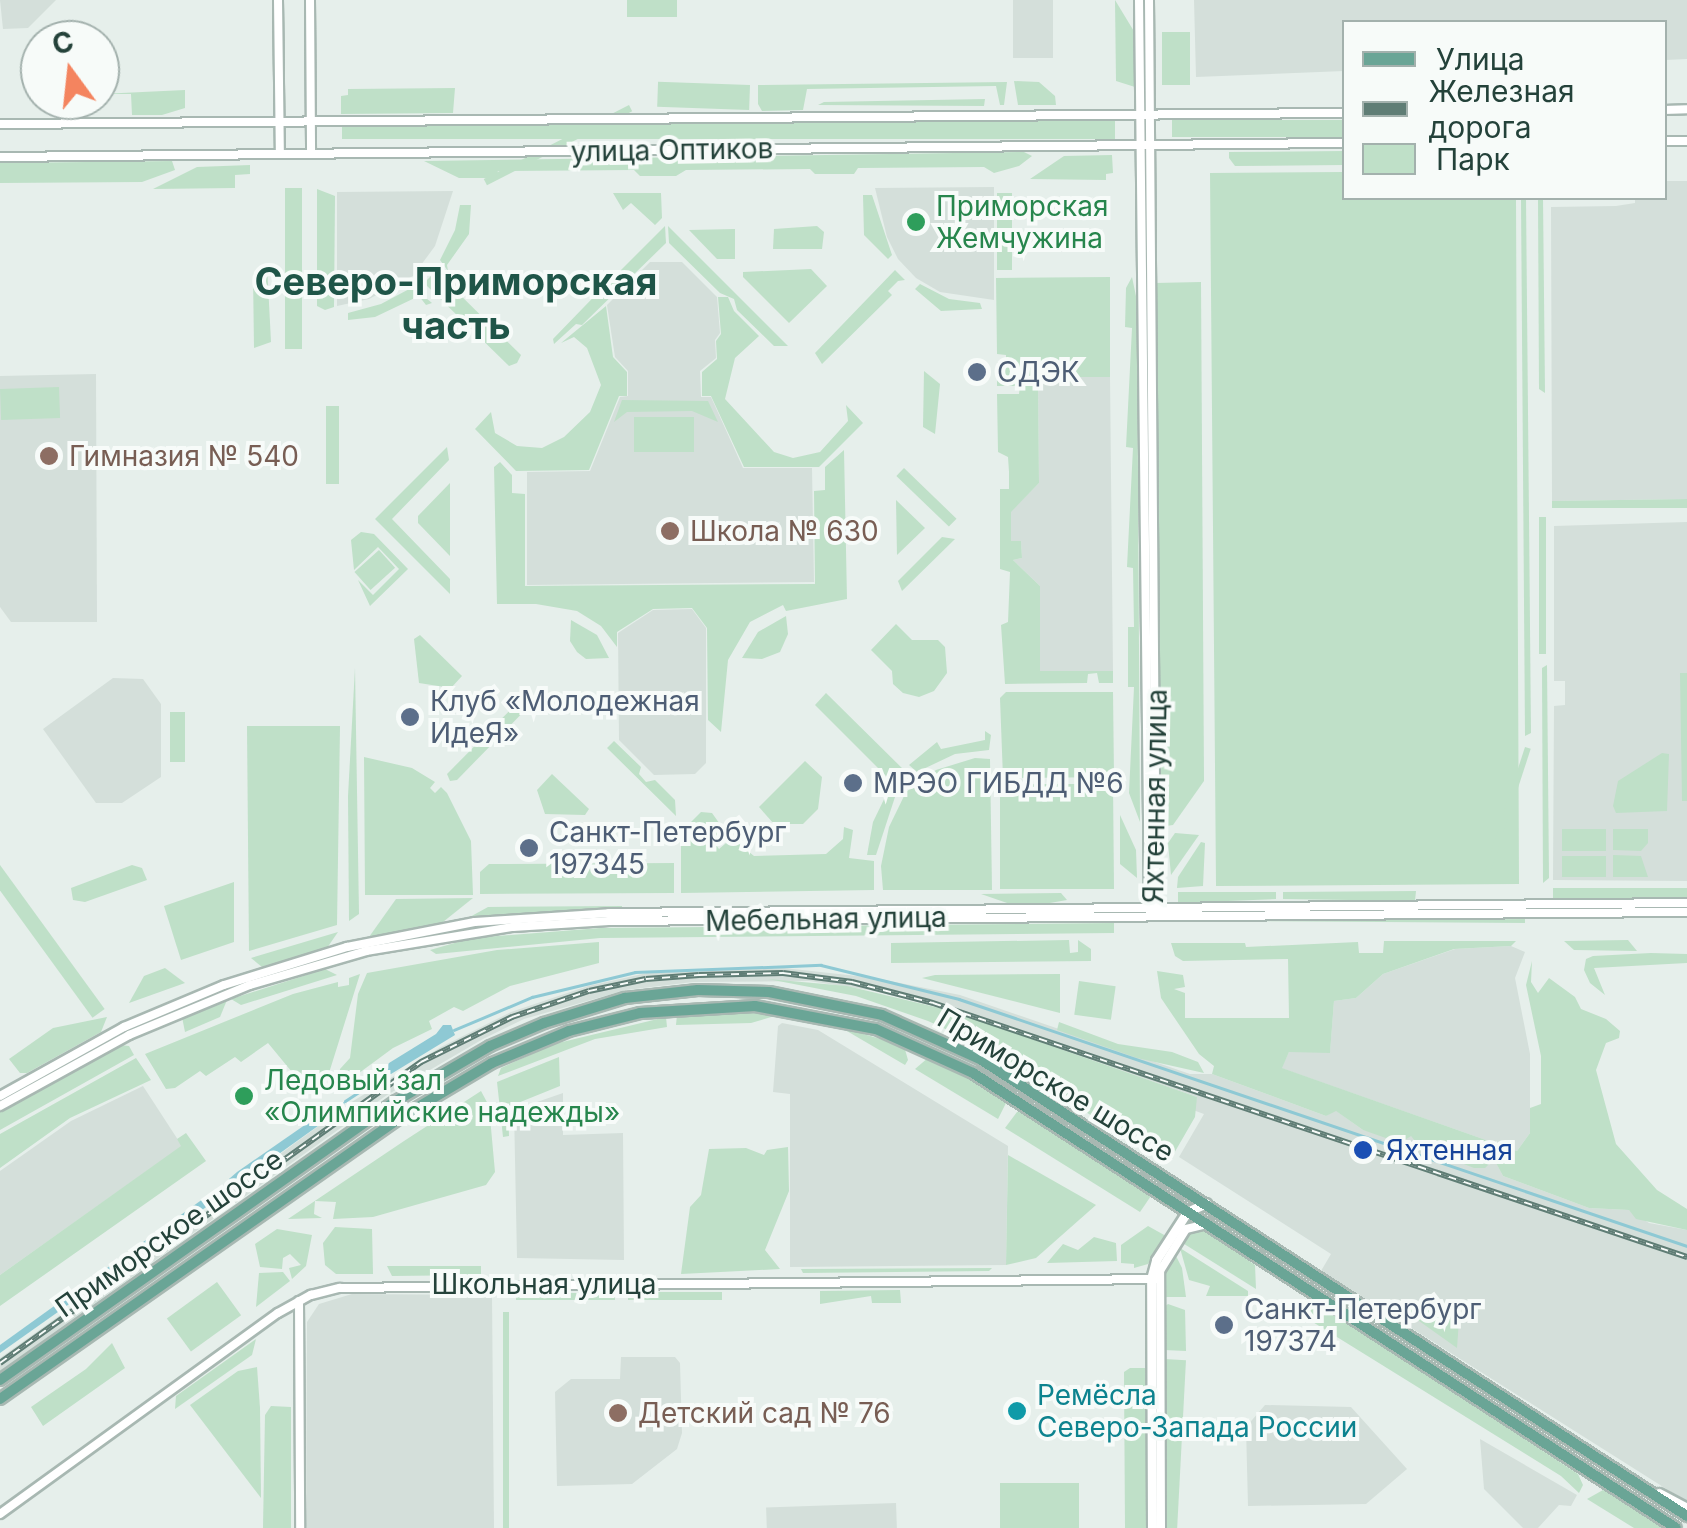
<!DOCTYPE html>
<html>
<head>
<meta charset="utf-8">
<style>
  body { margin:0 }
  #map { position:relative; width:1687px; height:1528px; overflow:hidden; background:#e6efeb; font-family:Inter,sans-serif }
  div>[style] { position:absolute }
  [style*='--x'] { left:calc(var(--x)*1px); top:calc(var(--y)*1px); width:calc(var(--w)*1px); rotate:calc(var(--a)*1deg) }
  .built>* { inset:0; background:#d4dfda; transform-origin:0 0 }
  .green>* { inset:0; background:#bfe0c8; transform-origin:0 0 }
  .water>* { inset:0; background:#8ec9d4 }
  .stream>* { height:2.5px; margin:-1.25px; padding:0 1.25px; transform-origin:1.25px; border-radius:1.25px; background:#8ec9d4 }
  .roads { filter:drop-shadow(2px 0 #a8b8b2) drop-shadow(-2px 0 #a8b8b2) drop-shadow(0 2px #a8b8b2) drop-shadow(0 -2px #a8b8b2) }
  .tertiary>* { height:8px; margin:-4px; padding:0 4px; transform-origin:4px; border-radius:4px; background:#fff }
  .secondary>* { height:9px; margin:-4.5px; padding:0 4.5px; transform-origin:4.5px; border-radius:4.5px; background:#fff }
  .primary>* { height:10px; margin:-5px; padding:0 5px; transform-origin:5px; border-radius:5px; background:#6aa596 }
  .rail>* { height:6px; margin-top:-3px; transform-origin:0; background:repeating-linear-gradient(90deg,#f7fbf9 0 8px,#5f7d75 0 16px); box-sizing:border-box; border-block:2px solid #5f7d75 }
  .dots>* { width:28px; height:28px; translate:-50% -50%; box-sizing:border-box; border:5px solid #f7fbf9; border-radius:50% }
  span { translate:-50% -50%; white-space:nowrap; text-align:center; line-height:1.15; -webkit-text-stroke:8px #f7fbf9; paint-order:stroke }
  .street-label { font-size:28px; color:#24423a }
  .leisure-label { font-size:28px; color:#27864d }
  .left { translate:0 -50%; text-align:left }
  .service-label { font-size:28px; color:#4e5e75 }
  .education-label { font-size:28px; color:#785e54 }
  .transit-label { font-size:28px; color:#164399 }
  .culture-label { font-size:28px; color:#0d838f }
  .district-label { font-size:38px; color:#1f5548; font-weight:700 }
  .legend { position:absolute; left:1342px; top:20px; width:325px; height:180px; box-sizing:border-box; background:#f7fbf9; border:2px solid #a3b1ad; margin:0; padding:12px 18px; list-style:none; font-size:30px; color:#24423a }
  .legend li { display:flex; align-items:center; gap:20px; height:50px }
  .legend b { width:50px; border:2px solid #a3b1ad }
  .north { position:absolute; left:20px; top:20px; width:100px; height:100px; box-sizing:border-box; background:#f7fbf9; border:2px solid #a3b1ad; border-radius:50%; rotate:345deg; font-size:28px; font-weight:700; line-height:40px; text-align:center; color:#24423a }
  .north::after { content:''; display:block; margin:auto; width:35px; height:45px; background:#f4845f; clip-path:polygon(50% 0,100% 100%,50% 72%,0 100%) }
</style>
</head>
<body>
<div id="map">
  <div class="built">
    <div style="clip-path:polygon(0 0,56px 0,28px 28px,3px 29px)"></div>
    <div style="left:1013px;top:0;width:40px;height:58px"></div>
    <div style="clip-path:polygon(1194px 0,1687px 0,1687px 59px,1665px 60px,1664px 22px,1344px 22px,1344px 71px,1196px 77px)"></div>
    <div style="clip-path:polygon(1665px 181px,1687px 181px,1687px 499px,1552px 501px,1551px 207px,1616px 206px,1635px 203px,1635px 198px,1664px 198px)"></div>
    <div style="clip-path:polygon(994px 187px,994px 300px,940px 292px,916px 278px,898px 259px,887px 237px,875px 188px)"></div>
    <div style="clip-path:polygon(453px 191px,435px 246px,413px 276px,369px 299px,337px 306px,337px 192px)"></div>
    <div style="clip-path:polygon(650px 262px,682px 262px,717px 297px,720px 333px,715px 340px,716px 358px,700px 371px,701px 397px,711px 397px,743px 468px,812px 468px,814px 582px,527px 585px,527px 472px,590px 471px,620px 397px,628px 396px,628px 371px,615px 357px,607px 305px)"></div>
    <div style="clip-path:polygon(96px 374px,97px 622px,11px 622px,0 607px,0 376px)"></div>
    <div style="clip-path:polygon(1038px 377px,1110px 377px,1113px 671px,1040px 671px,1040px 586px,1013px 560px,1022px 558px,1021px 542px,1011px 541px,1011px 511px,1039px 483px)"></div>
    <div style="clip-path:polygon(1687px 522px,1687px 881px,1553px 880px,1554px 706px,1565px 705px,1565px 681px,1554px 681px,1554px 526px)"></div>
    <div style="clip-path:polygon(692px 609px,706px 628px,706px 763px,695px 774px,654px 775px,619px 740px,618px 633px,653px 610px)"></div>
    <div style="clip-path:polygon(113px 678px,143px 679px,161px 704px,161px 777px,122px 803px,96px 803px,43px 729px)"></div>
    <div style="clip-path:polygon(1511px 946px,1525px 952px,1515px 978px,1530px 1054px,1530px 1133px,1517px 1151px,1281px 1068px,1289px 1052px,1330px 1052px,1334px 1001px,1356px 998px,1383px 974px,1455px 949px)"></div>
    <div style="clip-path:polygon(784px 968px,875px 978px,960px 995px,1190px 1074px,1212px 1074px,1326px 1116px,1335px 1110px,1363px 1130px,1411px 1136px,1494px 1158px,1503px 1176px,1589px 1208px,1629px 1210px,1649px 1223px,1687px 1230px,1687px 1502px,1321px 1271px,1331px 1254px,1179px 1157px,1204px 1114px,1193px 1110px,1197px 1097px,952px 1011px,875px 991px,809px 981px,693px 982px,626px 990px,524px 1019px,483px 1039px,387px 1095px,0 1371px,0 1358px,220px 1201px,214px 1191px,229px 1181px,236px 1186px,350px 1103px,441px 1047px,511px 1012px,588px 986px,647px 973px)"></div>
    <div style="clip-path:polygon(782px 1023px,818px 1030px,1008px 1146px,1006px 1265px,790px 1267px,790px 1094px,773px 1092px,778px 1026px)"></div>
    <div style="clip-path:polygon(143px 1086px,182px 1146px,0 1275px,0 1171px,71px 1121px)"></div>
    <div style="clip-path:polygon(563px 1093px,563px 1135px,623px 1133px,624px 1260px,517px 1258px,514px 1110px)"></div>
    <div style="clip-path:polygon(352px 1294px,492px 1295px,494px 1528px,306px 1528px,307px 1322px,319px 1304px)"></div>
    <div style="clip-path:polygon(621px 1357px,675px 1357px,680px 1363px,682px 1433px,677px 1449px,632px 1484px,557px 1486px,555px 1392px,571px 1379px,620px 1379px)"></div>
    <div style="clip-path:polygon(1265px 1405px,1351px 1407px,1407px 1469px,1366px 1504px,1248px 1506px,1246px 1427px)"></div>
    <div style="clip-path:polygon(1480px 1439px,1577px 1495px,1571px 1506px,1559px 1505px,1538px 1528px,1523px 1528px,1484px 1489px)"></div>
    <div style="left:896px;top:1503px;width:25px;height:130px;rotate:88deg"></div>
  </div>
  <div class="green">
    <div style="left:627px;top:0;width:50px;height:17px"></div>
    <div style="clip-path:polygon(1115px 0,1135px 33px,1135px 87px,1116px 81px)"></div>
    <div style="left:1162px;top:32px;width:28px;height:53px"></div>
    <div style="clip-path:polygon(1014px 81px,1039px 82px,1055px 96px,1056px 105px,1018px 105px)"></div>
    <div style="clip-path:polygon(1007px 82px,1004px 105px,1000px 105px,996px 86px,807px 89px,803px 110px,762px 111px,758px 104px,758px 85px)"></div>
    <div style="left:750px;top:85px;width:25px;height:92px;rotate:92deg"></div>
    <div style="clip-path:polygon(455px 88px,453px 113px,341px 114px,341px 96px,348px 95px,348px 89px)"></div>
    <div style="clip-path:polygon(185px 90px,185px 108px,162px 115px,132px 115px,131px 94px,100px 94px)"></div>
    <div style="clip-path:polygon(985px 99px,984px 106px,818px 105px,824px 102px)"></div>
    <div style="left:629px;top:105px;width:7px;height:163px;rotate:63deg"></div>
    <div style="left:1344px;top:120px;width:17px;height:172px;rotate:90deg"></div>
    <div style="left:1115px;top:121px;width:18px;height:773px;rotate:90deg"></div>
    <div style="clip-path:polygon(1344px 151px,1344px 165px,1235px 166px,1229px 158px,1229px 152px)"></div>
    <div style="clip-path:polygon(1024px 152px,1032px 156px,1019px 166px,994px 173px,984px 167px,858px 168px,854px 174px,815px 174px,810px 169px,686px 170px,676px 176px,640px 176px,634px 170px,498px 171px,495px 178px,459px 178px,424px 161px)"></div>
    <div style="clip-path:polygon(1112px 155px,1113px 173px,1106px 174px,1106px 180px,1030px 179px,1064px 156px)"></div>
    <div style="clip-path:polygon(172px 161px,175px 170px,142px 182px,0 183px,0 163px)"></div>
    <div style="clip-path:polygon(250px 165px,250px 174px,235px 175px,235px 188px,153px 189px,197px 167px)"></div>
    <div style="clip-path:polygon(1344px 172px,1344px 198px,1516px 198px,1519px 884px,1216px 886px,1210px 173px)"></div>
    <div style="left:285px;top:188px;width:17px;height:161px"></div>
    <div style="clip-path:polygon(317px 189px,335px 196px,334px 307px,325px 310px,317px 306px)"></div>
    <div style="clip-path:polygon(613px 193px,661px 193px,662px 218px,655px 225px,631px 203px,623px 210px)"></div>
    <div style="left:997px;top:193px;width:15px;height:77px"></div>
    <div style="clip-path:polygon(863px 195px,872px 195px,892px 255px,888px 259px,864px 235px)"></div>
    <div style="clip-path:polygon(1521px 198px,1526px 198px,1531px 733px,1525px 736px)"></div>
    <div style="clip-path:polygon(1538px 198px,1543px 198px,1545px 393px,1539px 389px)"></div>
    <div style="clip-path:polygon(460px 205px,471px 205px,469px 234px,447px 265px,448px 271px,440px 260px,455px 230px)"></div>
    <div style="clip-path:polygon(665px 226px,666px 243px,625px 283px,617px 274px)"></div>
    <div style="clip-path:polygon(668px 226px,788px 346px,774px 346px,737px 310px,734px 299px,720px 293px,669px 243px)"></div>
    <div style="clip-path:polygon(817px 226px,824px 232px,822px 249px,773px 249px,774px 229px)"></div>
    <div style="clip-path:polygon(735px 229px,735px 259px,717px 259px,689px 230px)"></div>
    <div style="clip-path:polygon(267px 265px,271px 342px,254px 348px,253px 274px)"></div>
    <div style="clip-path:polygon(811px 269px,827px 286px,789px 323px,743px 277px,743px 272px)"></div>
    <div style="clip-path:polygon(895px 270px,905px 280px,898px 281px,888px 291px,892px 295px,822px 364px,815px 353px)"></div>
    <div style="clip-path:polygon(436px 271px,521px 355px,517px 363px,509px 366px,424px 283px)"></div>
    <div style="clip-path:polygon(614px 276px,623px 285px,582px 325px,576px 324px,554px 344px,553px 339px)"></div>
    <div style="clip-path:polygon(1110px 277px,1110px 377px,1038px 377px,1039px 483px,1011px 512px,1011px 541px,1021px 541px,1022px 558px,1013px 560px,1040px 586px,1040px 671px,1113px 671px,1113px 683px,1099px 683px,1097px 673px,1088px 674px,1087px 683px,1005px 684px,1001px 625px,1008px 622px,1010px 572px,1000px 569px,1000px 489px,1009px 489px,1009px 472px,1008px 457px,998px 452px,997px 394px,1019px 394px,1020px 386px,997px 386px,997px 362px,1006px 362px,1006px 355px,997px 354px,996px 278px)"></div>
    <div style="clip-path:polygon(1132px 277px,1137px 301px,1140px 822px,1129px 793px,1134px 687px,1128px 687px,1128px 627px,1134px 627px,1133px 568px,1127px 567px,1133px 448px,1126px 447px,1132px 328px,1125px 327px,1126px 288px)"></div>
    <div style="clip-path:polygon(1201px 282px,1204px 781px,1173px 825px,1166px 826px,1160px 802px,1155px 283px)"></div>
    <div style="clip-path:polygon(920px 284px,949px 299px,980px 303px,982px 309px,941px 311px,915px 289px)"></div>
    <div style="clip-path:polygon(413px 287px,432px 303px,426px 305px,419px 296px,375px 317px,348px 320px,348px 313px,381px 304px)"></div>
    <div style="clip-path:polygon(718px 297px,728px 297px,734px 311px,759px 336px,735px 358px,725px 399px,774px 452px,793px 458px,820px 452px,848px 421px,846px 405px,863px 423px,819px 467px,744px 467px,711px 396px,702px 396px,702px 372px,717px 359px,716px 341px,721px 334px)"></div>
    <div style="clip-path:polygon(606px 306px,613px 357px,627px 372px,627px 396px,619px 396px,589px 470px,516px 471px,475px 429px,491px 412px,495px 433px,517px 446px,542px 448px,564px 437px,590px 412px,601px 385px,587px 348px,574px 337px,561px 343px)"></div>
    <div style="clip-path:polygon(924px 371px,940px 384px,935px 434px,923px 427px)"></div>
    <div style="left:59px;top:387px;width:31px;height:59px;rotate:88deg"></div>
    <div style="clip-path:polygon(622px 400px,708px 401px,718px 422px,692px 411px,627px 412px,614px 422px)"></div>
    <div style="left:326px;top:406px;width:13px;height:78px"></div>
    <div style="left:634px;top:417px;width:60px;height:35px"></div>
    <div style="clip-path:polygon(447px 447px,449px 460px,392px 519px,450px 579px,450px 594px,375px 519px)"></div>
    <div style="clip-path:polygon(844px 450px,847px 599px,786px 611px,783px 605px,750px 622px,728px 660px,721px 732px,708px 720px,707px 628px,692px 608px,653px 609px,617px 632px,617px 647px,601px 626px,577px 611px,536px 604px,497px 604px,494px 467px,500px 462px,512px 475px,512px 493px,525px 494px,525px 586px,815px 584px,814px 491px,825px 490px,825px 467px)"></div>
    <div style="left:904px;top:468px;width:73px;height:11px;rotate:44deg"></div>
    <div style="clip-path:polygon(450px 483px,450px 556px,418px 523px,418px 516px)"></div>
    <div style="clip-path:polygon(1687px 499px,1687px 508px,1552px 508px,1552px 501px)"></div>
    <div style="clip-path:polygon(896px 500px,925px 528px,897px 555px)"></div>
    <div style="left:1546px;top:517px;width:137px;height:7px;rotate:90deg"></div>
    <div style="clip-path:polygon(361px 532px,374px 534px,408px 569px,370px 606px,358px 580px,373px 595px,399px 569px,378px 547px,354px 570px,351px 540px)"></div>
    <div style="clip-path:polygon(942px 537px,955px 539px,902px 591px,898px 581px)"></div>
    <div style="left:379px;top:550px;width:24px;height:33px;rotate:48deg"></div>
    <div style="clip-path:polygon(786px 616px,788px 634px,780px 652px,762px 659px,742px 658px,758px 632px)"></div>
    <div style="clip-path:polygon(571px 620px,597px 635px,609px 658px,586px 659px,577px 652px,570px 641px)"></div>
    <div style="clip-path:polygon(896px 624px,912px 640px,938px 640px,945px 647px,947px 673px,934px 691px,919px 697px,903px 693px,893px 684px,892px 671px,871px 650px)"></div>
    <div style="clip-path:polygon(420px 635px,462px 676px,451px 688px,419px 683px,414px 639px)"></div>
    <div style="clip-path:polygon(1547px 665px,1549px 878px,1543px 883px,1542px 668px)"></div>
    <div style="clip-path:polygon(355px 668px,359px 914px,349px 921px,348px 796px)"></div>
    <div style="clip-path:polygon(1680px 673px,1687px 673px,1687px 801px,1682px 801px)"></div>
    <div style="clip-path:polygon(1006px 692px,1113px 692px,1114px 777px,1003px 778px,1000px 698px)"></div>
    <div style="clip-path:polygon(527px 693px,535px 700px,457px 780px,450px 781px,447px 774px)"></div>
    <div style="clip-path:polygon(826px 693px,909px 775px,904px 782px,897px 787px,815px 705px)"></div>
    <div style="left:185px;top:712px;width:50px;height:15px;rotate:90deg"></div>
    <div style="clip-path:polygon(247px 726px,340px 726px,337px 925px,249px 951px)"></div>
    <div style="clip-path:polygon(985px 731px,991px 735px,989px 750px,955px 754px,917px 772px,909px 765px,937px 742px,941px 749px,985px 740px)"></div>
    <div style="clip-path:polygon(614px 741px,641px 767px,639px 774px,646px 782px,655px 780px,675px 800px,676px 816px,607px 748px)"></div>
    <div style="left:1525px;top:747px;width:6px;height:131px;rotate:18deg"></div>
    <div style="clip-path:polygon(1662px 753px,1669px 754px,1667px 811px,1616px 813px,1613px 806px,1618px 781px)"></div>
    <div style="clip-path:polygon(364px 757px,412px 768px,435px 782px,430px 788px,435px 793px,441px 787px,447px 793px,471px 841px,473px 895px,365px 895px)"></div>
    <div style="clip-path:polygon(975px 758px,990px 759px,992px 890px,883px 890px,881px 866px,889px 827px,906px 792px,936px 770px)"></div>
    <div style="clip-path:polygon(805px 761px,822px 777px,818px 809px,803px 824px,774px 824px,759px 807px)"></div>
    <div style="clip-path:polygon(552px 774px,589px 809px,585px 815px,545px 814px,537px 790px)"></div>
    <div style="clip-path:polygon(1004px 784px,1113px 784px,1114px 889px,1000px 889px,1000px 788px)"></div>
    <div style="clip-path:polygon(889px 789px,895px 797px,876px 855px,867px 855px,873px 822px)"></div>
    <div style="clip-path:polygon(701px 812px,712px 813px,727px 834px,716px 845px,719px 849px,732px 838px,754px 856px,826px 854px,843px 839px,844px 827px,853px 830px,849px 858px,874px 861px,874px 890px,681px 893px,681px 843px,688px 841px,681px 832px)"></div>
    <div style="clip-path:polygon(1120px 815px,1136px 850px,1137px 878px,1120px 864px)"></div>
    <div style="left:1562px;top:829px;width:44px;height:22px"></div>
    <div style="clip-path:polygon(1613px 829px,1648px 829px,1648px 843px,1641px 851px,1613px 850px)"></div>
    <div style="clip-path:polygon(1175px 833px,1199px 835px,1171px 875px,1168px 843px)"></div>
    <div style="clip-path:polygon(1201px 842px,1205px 843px,1203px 886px,1177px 888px,1178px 877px)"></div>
    <div style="clip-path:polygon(1613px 855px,1641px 856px,1648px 877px,1613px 877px)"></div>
    <div style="left:1562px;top:856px;width:44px;height:21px"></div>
    <div style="clip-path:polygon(674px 863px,674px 893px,480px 894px,480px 872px,489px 864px)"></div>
    <div style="left:0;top:865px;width:178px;height:15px;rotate:54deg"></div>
    <div style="clip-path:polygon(132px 865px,142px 868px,147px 880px,85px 902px,73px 900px,71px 888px)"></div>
    <div style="clip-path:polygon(234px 882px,234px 942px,181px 960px,164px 906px)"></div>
    <div style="left:1687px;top:888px;width:10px;height:134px;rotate:90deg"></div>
    <div style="clip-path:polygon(1416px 891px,1415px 901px,1283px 899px,1283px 892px)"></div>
    <div style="clip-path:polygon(1178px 892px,1276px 892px,1276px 899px,1178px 903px)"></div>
    <div style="clip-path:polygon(1061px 893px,1067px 900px,1044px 904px,1010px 904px,981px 894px)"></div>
    <div style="clip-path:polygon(473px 898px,443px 922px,369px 937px,396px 899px)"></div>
    <div style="clip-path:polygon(622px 906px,622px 908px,468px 918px,488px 907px)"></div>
    <div style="clip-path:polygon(1525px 919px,1525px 923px,1245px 921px)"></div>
    <div style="clip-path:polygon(1114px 923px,1114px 933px,600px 938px,436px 954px,430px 950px,472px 938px,600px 928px)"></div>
    <div style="clip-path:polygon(338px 932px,327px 948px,262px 967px,251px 958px)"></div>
    <div style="clip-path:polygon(1069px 940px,1070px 953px,1078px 952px,1078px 940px,1091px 949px,1091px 961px,891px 963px,891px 943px)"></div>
    <div style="clip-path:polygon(1628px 940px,1637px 951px,1574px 950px,1564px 941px)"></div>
    <div style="clip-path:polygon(1384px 941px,1516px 941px,1511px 946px,1454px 949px,1383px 974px,1356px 998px,1334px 1001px,1330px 1053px,1289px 1052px,1282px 1068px,1517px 1151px,1530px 1133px,1530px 1108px,1541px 1104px,1541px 1056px,1526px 985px,1532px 961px,1531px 982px,1538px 993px,1549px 978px,1575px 997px,1581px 1009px,1606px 1019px,1620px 1031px,1619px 1038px,1606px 1043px,1596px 1070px,1616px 1144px,1657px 1190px,1687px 1209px,1687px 1230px,1636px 1219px,1629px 1210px,1589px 1208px,1503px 1176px,1494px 1159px,1485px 1168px,1474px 1168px,1420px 1147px,1411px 1136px,1400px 1143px,1363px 1130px,1336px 1111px,1326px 1116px,1212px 1074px,1214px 1066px,1199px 1054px,1161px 998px,1157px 971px,1183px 975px,1185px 987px,1174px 989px,1185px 993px,1185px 1018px,1289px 1018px,1288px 959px,1183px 961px,1175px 956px,1171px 943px,1245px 943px,1246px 947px,1358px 942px,1359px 953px,1383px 953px)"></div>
    <div style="clip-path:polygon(599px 942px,599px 963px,510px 986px,463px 1011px,454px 1007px,429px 1021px,432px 1029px,393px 1048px,336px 1090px,332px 1084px,338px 1081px,340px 1069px,350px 1058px,358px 994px,367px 973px,497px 950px)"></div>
    <div style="clip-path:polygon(1651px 953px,1687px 954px,1687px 963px,1594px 968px,1605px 995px,1590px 983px,1584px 970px,1586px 959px,1593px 956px)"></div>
    <div style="clip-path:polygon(165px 968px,185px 983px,129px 1003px,144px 976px)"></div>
    <div style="clip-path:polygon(325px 969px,337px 975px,241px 1005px,231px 999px)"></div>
    <div style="clip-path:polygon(360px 974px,329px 1073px,306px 1089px,268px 1043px,241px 1062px,235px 1057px,206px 1076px,200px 1071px,175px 1088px,166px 1089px,145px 1054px,293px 994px,338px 982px,338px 987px,349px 985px,349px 978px)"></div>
    <div style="clip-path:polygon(1060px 974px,1060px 1013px,922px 978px,935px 975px)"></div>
    <div style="clip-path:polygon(768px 979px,847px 986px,952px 1011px,1197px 1097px,1195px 1117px,1169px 1162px,1151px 1143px,1129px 1130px,1108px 1126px,978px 1044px,928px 1021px,856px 996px)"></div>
    <div style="left:1079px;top:981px;width:37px;height:34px;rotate:8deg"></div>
    <div style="clip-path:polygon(227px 1000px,220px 1017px,185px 1032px,182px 1017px)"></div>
    <div style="clip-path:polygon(717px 1012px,752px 1013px,778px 1015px,751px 1023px,676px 1025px,677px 1015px)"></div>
    <div style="clip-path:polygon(107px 1017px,101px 1032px,27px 1073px,20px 1073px,9px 1059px,53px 1028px)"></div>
    <div style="clip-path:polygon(666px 1017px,667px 1027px,595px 1039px,498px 1076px,501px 1068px,554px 1044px)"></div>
    <div style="clip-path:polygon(1059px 1022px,1118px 1044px,1172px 1052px,1198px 1062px,1204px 1073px,1137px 1058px,1057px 1030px)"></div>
    <div style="clip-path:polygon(840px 1027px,904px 1046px,908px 1060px,905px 1065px)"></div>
    <div style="clip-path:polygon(120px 1045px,129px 1046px,134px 1055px,0 1130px,0 1112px)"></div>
    <div style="clip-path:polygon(559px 1057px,560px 1086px,508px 1107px,509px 1136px,503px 1137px,497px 1082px)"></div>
    <div style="clip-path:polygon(929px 1057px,1000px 1095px,1006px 1103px,998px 1119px,915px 1069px)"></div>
    <div style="clip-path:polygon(136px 1058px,151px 1080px,70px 1118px,0 1168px,0 1134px)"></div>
    <div style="clip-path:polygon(481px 1091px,489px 1106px,495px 1172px,486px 1185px,373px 1217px,333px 1219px,336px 1202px,315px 1201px,314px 1214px,322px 1218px,288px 1219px,404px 1141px)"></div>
    <div style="clip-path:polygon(1025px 1110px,1153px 1193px,1140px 1212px,1005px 1128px,1017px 1112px)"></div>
    <div style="clip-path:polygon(186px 1133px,206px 1161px,0 1306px,0 1275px,181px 1146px,177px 1139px)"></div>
    <div style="clip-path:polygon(788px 1147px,789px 1191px,765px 1250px,780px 1269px,681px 1274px,690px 1207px,701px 1195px,709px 1149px,746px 1148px,764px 1155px,767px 1150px)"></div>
    <div style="clip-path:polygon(1008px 1155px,1096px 1205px,1036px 1258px,1006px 1265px)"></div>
    <div style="clip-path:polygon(1148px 1226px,1166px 1236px,1148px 1264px,1134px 1268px,1134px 1264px,1121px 1263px,1121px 1245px)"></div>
    <div style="clip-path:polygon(335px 1227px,372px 1229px,373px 1274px,336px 1274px,325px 1265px,323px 1243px)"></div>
    <div style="clip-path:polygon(277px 1229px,312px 1235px,306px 1266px,292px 1279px,289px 1268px,301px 1265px,290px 1254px,283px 1258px,282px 1269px,260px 1267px,255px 1244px)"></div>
    <div style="clip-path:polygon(1204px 1230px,1255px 1265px,1256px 1289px,1181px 1242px,1192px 1231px)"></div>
    <div style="clip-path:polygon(1094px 1237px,1116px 1243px,1117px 1261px,1047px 1263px,1063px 1244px,1078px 1250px)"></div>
    <div style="clip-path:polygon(1180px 1248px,1248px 1291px,1248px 1296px,1206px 1296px,1210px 1286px,1189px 1280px)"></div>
    <div style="clip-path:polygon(1175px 1254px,1182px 1268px,1186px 1297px,1165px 1297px,1166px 1268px)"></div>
    <div style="clip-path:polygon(387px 1266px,481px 1266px,481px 1275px,392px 1276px)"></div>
    <div style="clip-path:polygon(992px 1268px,989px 1271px,803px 1273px,801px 1269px)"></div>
    <div style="clip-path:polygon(283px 1272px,290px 1281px,256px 1307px,259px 1273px)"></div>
    <div style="left:217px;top:1282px;width:41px;height:62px;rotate:54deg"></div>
    <div style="clip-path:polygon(900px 1290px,901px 1303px,872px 1303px,871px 1296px,820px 1304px,820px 1291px)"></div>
    <div style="left:722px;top:1292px;width:8px;height:94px;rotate:90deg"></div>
    <div style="left:615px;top:1293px;width:7px;height:99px;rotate:90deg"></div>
    <div style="clip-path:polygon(1424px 1298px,1459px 1320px,1457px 1348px,1405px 1311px)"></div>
    <div style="clip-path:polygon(1304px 1301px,1316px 1302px,1578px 1474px,1583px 1485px,1579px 1493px,1561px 1476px,1295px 1311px)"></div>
    <div style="clip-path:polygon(1168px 1304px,1185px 1310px,1186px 1351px,1164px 1350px,1164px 1307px)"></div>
    <div style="left:503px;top:1312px;width:6px;height:216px"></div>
    <div style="clip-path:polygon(256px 1339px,252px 1355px,175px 1409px,176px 1396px)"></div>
    <div style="clip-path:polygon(112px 1343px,125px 1368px,43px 1426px,31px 1407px,86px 1369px)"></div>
    <div style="left:1164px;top:1359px;width:22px;height:169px;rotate:3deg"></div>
    <div style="clip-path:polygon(257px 1367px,260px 1408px,261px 1498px,190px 1405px,238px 1371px)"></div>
    <div style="clip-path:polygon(1130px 1368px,1146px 1368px,1147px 1528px,1125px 1528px,1124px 1372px)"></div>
    <div style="clip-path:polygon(271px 1406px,291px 1407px,291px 1528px,263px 1528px,265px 1415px)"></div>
    <div style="left:1079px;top:1483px;width:45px;height:79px;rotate:90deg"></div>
    <div style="clip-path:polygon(1603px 1490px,1610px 1493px,1664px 1528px,1634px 1528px,1587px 1499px)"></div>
  </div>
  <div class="water">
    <div style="clip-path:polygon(443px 1025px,451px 1025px,455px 1035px,391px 1074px,383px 1073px,389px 1063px,436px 1034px)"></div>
    <div style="clip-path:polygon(338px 1102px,345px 1102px,343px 1108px,234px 1186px,229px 1179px,237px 1172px)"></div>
    <div style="clip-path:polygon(214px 1191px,219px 1198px,0 1353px,0 1345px)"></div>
  </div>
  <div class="stream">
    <div style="--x:454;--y:1030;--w:85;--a:-22.9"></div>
    <div style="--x:532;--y:997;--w:106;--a:-13.6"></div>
    <div style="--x:635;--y:972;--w:186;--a:-2.2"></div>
    <div style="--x:821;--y:965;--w:142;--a:13.8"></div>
    <div style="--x:959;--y:999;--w:769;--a:18.74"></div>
    <div style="--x:345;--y:1101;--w:51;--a:-33.1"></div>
  </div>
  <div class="roads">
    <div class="tertiary">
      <div style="--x:278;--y:0;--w:154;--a:89.3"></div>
      <div style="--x:310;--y:0;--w:154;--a:89.6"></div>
      <div style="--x:1139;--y:0;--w:908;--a:89.37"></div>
      <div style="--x:1149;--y:0;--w:912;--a:89.56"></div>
      <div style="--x:1664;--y:110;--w:23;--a:-2"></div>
      <div style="--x:0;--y:124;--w:1344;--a:-0.47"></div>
      <div style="--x:1664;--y:141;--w:23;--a:0"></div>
      <div style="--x:0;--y:157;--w:1344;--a:-0.6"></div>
      <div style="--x:0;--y:1096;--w:142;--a:-29.1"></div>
      <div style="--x:124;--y:1027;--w:108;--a:-22.8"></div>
      <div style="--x:224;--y:985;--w:129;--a:-17.2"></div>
      <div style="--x:347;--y:947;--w:130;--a:-11.1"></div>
      <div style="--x:475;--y:922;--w:134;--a:-3.8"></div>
      <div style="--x:609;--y:913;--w:1078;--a:-0.53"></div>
      <div style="--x:0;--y:1106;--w:147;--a:-28.8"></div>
      <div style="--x:129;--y:1035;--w:131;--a:-22.5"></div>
      <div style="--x:250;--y:985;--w:121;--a:-16.3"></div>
      <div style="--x:366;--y:951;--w:149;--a:-9.3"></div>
      <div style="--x:513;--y:927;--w:96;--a:-3.6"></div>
      <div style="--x:609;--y:921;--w:1078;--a:-0.48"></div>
      <div style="--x:299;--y:1301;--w:227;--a:89.7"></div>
      <div style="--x:0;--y:1514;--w:343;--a:-35.9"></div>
      <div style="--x:278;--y:1313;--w:38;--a:-29"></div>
      <div style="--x:311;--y:1295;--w:30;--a:-14"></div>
      <div style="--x:340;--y:1288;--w:819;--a:-0.63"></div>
      <div style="--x:1161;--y:1528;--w:257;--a:-90.2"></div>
      <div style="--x:1160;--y:1271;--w:49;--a:-58.2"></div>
      <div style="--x:1186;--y:1229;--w:18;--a:-13"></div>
    </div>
    <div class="secondary">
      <div style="--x:1659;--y:1493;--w:32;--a:28"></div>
      <div style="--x:1152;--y:1528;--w:249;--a:-90.2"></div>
      <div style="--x:1151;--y:1279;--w:20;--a:-75"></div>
      <div style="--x:1156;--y:1260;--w:57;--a:-57.1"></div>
      <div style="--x:1187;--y:1212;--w:21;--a:-25"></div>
    </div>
    <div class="primary">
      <div style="--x:0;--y:1380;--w:484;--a:-35.2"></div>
      <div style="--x:396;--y:1101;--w:109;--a:-30.3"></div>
      <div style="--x:490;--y:1046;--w:59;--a:-23.1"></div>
      <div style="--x:544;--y:1023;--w:85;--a:-17.2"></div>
      <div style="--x:625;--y:998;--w:73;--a:-6.3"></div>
      <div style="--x:698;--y:990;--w:71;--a:1.6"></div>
      <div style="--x:769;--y:992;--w:115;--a:11.5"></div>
      <div style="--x:882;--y:1015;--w:107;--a:24.2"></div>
      <div style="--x:980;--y:1059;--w:842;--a:32.88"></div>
      <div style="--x:0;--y:1399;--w:487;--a:-35.1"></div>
      <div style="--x:398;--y:1119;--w:109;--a:-30.8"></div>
      <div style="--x:492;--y:1063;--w:83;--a:-22.6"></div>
      <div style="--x:569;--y:1031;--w:73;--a:-14.2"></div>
      <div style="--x:640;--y:1013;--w:115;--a:-3.5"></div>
      <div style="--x:755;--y:1006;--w:123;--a:10.8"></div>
      <div style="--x:876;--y:1029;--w:107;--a:24.4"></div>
      <div style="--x:973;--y:1073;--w:837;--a:32.91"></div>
    </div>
  </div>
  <div class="rail">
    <div style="--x:0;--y:1363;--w:518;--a:-35.56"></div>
    <div style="--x:421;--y:1062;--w:102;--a:-26.3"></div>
    <div style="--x:512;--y:1017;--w:81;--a:-18.7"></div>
    <div style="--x:589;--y:991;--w:58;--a:-11.9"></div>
    <div style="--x:646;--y:979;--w:53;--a:-4.3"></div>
    <div style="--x:699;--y:975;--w:84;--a:-1.4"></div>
    <div style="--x:783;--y:973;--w:70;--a:7.4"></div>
    <div style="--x:852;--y:982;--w:84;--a:14.5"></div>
    <div style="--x:933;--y:1003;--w:796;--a:18.62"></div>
  </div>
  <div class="dots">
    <div style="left:916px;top:222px;background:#2e9e5b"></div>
    <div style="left:977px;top:372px;background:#5c6f8a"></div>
    <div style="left:49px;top:456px;background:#8d6e63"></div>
    <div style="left:670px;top:531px;background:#8d6e63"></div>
    <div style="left:410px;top:717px;background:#5c6f8a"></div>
    <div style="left:853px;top:783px;background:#5c6f8a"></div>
    <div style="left:529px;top:848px;background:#5c6f8a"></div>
    <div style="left:244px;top:1096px;background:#2e9e5b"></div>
    <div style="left:1363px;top:1150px;background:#1a4fb4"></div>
    <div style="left:1224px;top:1325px;background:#5c6f8a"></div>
    <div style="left:1017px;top:1411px;background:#0f9aa8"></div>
    <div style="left:618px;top:1413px;background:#8d6e63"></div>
  </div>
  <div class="street-label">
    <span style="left:672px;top:150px;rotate:-1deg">улица Оптиков</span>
    <span style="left:1155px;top:796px;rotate:-89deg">Яхтенная улица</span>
    <span style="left:826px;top:919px;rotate:-1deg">Мебельная улица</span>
    <span style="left:1056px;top:1085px;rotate:31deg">Приморское шоссе</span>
    <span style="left:169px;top:1233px;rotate:-35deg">Приморское шоссе</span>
    <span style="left:544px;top:1284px">Школьная улица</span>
  </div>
  <div class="leisure-label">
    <span class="left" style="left:936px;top:222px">Приморская<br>Жемчужина</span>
    <span class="left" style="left:264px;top:1096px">Ледовый зал<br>«Олимпийские надежды»</span>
  </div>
  <div class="service-label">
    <span class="left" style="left:997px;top:372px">СДЭК</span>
    <span class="left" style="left:430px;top:717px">Клуб «Молодежная<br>ИдеЯ»</span>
    <span class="left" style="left:873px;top:783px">МРЭО ГИБДД №6</span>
    <span class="left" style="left:549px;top:848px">Санкт-Петербург<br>197345</span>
    <span class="left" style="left:1244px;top:1325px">Санкт-Петербург<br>197374</span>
  </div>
  <div class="education-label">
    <span class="left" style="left:69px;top:456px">Гимназия № 540</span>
    <span class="left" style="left:690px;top:531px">Школа № 630</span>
    <span class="left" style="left:638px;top:1413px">Детский сад № 76</span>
  </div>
  <div class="transit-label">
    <span class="left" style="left:1386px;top:1150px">Яхтенная</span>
  </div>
  <div class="culture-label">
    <span class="left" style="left:1037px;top:1411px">Ремёсла<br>Северо-Запада России</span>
  </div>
  <div class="district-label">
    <span style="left:456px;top:304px">Северо-Приморская<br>часть</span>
  </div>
  <ul class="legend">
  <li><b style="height:12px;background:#6aa596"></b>Улица</li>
  <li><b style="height:12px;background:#5f7d75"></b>Железная дорога</li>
  <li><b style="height:28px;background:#bfe0c8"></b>Парк</li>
  </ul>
  <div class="north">С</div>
</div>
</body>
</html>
